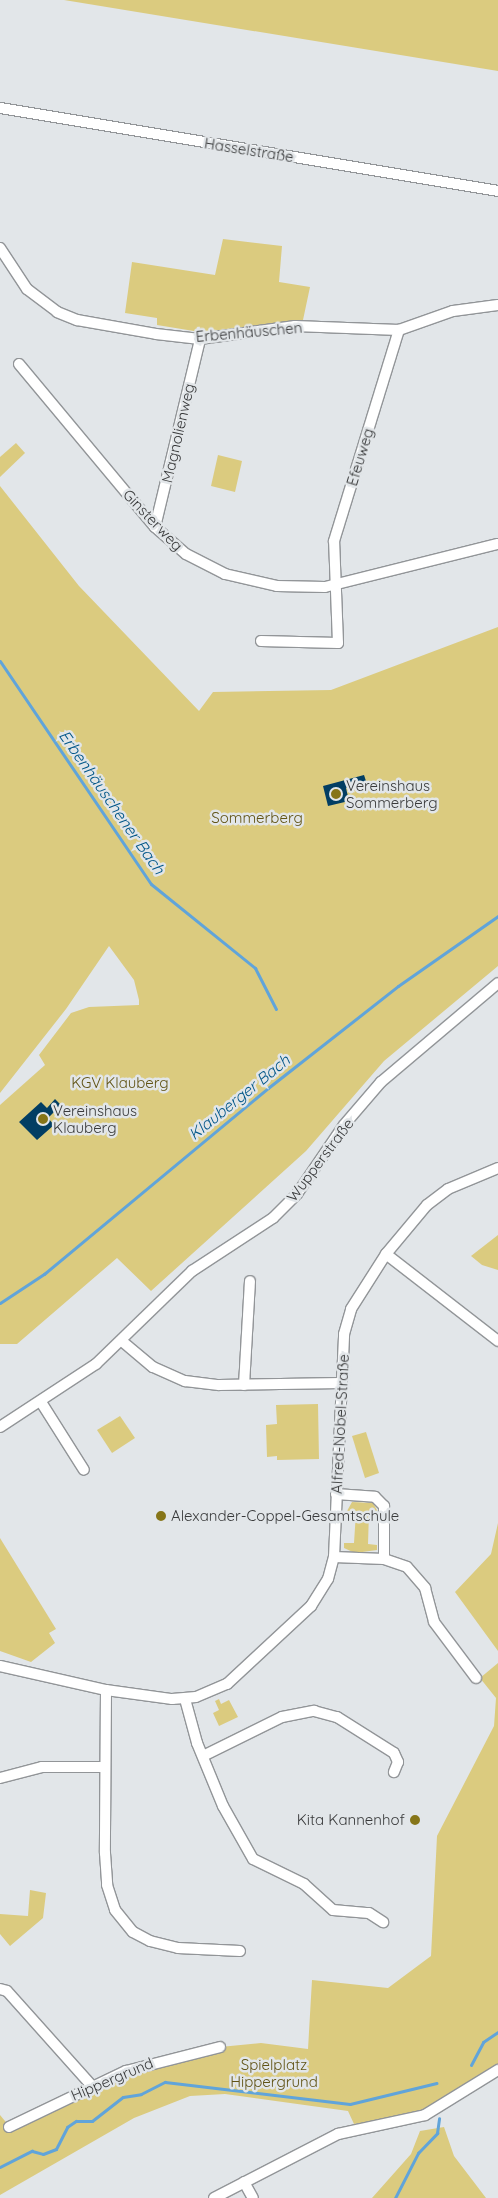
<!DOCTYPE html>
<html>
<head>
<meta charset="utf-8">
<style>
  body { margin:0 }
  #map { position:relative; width:498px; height:2198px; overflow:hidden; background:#e2e6e9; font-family:Quicksand,sans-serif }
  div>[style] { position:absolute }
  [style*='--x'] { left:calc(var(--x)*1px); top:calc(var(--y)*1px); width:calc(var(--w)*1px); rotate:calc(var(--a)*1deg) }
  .green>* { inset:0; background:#dbcb7f }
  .stream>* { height:3px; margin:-1.5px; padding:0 1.5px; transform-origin:1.5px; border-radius:1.5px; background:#60a4da }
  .building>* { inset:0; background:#023e63 }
  .roads { filter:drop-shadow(1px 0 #929598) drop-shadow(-1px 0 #929598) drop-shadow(0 1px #929598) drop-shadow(0 -1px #929598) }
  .minor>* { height:10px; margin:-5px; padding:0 5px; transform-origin:5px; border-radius:5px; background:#fff }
  .dots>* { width:14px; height:14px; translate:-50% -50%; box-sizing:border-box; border:2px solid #e2e6e9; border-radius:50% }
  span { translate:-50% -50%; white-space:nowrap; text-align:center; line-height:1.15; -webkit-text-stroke:5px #e2e6e9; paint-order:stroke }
  .street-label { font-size:15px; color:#393a3b }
  .poi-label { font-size:15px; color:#393a3b }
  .left { translate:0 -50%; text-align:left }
  .right { translate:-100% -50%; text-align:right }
  .park-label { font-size:15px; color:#605314 }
  .water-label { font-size:16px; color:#005688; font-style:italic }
</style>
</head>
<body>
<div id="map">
  <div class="green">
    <i style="clip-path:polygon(64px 0,498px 0,498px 71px)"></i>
    <i style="clip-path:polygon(223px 239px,282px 246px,279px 282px,310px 287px,303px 320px,206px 333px,157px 325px,157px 318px,125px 313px,132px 262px,215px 275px)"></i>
    <i style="clip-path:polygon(16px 443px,25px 453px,0 477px,0 457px)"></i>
    <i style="clip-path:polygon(218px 455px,242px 461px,235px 492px,211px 486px)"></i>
    <i style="clip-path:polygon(0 486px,79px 586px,199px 711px,213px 692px,331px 690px,498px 627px,498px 966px,384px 1061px,306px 1151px,151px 1291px,117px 1258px,17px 1344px,0 1344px,0 1105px,45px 1065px,39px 1055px,71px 1013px,89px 1007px,139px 1005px,139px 1000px,134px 980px,109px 946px,66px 1009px,0 1093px)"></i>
    <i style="clip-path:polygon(498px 1235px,498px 1270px,482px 1265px,471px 1256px)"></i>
    <i style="clip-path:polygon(318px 1404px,319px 1459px,277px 1460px,277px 1456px,267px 1457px,266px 1425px,277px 1424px,276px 1405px)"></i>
    <i style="clip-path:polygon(120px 1416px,135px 1438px,112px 1453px,97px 1430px)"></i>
    <i style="clip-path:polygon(366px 1432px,379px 1473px,365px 1478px,352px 1436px)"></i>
    <i style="clip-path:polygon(352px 1502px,373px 1503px,378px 1512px,369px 1512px,368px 1544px,377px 1545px,377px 1550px,355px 1553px,344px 1548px,344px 1543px,354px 1543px,356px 1512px,347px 1511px)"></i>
    <i style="clip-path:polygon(498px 1523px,498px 1651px,455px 1592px,491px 1554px)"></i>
    <i style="clip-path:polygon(0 1538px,56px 1629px,49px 1633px,55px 1643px,31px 1662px,0 1651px)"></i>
    <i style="clip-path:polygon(498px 1663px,498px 2064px,429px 2109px,405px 2117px,354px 2124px,348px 2111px,225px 2094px,190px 2096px,134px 2118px,0 2195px,0 2115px,10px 2127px,92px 2086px,220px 2047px,261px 2043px,308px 2049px,312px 1980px,388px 1988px,431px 1956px,437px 1836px,494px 1726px,496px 1698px,480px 1678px)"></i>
    <i style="clip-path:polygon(219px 1699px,221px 1704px,229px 1700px,238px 1717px,219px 1726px,213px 1713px,219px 1710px,215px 1701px)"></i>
    <i style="clip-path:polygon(30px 1890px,46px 1893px,43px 1918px,10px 1946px,0 1934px,0 1914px,28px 1916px)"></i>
    <i style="clip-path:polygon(444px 2127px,454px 2156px,486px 2198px,372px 2198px,411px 2154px,420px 2131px)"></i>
  </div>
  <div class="stream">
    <i style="--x:0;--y:661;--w:269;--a:55.9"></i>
    <i style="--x:151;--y:884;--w:134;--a:38.9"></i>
    <i style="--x:255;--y:968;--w:46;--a:62.9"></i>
    <i style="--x:0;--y:1303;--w:53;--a:-33.4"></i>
    <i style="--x:44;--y:1274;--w:291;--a:-39.7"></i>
    <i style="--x:268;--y:1088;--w:165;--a:-38.1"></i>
    <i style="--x:398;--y:986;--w:122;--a:-35"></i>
    <i style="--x:471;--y:2065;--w:26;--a:-62"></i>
    <i style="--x:483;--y:2042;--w:18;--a:-34"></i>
    <i style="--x:0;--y:2167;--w:36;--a:-27"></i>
    <i style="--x:32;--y:2151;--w:11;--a:15"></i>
    <i style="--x:43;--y:2154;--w:14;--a:-21"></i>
    <i style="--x:56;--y:2149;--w:25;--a:-63"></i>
    <i style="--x:67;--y:2127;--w:11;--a:-34"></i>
    <i style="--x:76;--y:2121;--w:16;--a:0"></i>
    <i style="--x:92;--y:2121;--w:39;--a:-38"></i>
    <i style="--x:123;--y:2097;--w:18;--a:-9"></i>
    <i style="--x:141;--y:2094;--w:27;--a:-27"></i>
    <i style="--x:165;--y:2082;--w:186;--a:6.8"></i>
    <i style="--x:350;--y:2104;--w:89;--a:-13.6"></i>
    <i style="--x:395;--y:2198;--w:51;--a:-62.9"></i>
    <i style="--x:418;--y:2153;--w:28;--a:-46"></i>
    <i style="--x:437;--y:2133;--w:15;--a:-82"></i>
  </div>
  <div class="building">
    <i style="clip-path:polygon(364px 775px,366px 781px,346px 788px,349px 801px,328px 806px,323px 786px)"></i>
    <i style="clip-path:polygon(55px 1099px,61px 1105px,48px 1118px,54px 1125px,37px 1140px,19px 1122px,41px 1102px,47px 1108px)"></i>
  </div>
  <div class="roads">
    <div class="minor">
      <i style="--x:0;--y:108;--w:505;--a:9.46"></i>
      <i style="--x:0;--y:248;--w:49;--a:56.6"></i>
      <i style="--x:27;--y:289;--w:38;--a:37"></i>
      <i style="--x:57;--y:312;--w:22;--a:22"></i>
      <i style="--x:77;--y:320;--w:80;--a:10"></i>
      <i style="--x:156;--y:334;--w:44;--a:6.5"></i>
      <i style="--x:200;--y:339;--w:96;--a:-7.8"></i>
      <i style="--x:295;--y:326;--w:104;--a:2.2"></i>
      <i style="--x:399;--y:330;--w:57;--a:-19.4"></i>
      <i style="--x:453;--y:311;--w:45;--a:-7.6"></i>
      <i style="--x:19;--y:364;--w:212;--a:50.2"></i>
      <i style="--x:155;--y:527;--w:41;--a:41.1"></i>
      <i style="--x:186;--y:554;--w:44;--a:27.1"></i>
      <i style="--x:225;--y:574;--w:53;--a:13"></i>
      <i style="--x:277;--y:586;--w:48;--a:1.2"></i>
      <i style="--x:325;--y:587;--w:178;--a:-14"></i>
      <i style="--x:155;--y:527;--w:193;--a:-76.5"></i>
      <i style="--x:261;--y:641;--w:77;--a:1.5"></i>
      <i style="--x:338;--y:643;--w:102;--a:-92.2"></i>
      <i style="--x:334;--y:541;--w:221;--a:-72.9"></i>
      <i style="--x:386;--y:1254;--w:142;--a:37.8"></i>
      <i style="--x:123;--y:1342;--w:39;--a:40"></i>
      <i style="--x:153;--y:1367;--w:35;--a:24"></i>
      <i style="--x:185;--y:1381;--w:34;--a:7"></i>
      <i style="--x:219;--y:1385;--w:122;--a:-0.9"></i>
      <i style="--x:244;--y:1385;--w:104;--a:-86.7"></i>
      <i style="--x:41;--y:1402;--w:80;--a:57.7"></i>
      <i style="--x:0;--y:1427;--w:115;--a:-33.3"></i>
      <i style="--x:96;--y:1364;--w:134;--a:-44.1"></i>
      <i style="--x:192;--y:1271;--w:97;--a:-33.2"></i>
      <i style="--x:273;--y:1218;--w:34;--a:-45"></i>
      <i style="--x:297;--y:1194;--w:83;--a:-55.7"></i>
      <i style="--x:344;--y:1125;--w:57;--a:-49.3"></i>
      <i style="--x:381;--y:1082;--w:153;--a:-40.2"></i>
      <i style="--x:336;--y:1494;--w:39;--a:4"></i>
      <i style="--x:375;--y:1497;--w:13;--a:45"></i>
      <i style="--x:384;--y:1506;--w:53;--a:90"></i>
      <i style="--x:334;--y:1557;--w:50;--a:2.3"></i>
      <i style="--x:384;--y:1559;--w:24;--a:19"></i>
      <i style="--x:407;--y:1567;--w:28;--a:49"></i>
      <i style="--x:425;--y:1588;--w:35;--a:75"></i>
      <i style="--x:434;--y:1622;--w:70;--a:53.1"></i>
      <i style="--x:0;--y:1666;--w:109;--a:12.8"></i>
      <i style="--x:106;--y:1690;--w:67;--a:7.8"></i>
      <i style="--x:172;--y:1699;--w:24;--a:-5"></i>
      <i style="--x:196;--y:1697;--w:34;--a:-23"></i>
      <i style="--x:227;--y:1684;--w:115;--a:-42.9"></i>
      <i style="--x:311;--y:1606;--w:32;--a:-58"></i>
      <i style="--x:328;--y:1579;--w:23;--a:-75"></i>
      <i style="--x:334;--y:1557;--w:223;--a:-87.4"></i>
      <i style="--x:344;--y:1334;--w:26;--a:-74"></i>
      <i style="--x:351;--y:1309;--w:65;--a:-57.5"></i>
      <i style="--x:386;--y:1254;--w:64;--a:-50.1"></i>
      <i style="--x:427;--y:1205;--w:26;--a:-37"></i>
      <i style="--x:448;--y:1189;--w:54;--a:-22.8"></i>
      <i style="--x:106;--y:1690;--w:163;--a:90.4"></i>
      <i style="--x:105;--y:1853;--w:32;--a:86"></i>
      <i style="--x:107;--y:1885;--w:26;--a:72"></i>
      <i style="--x:115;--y:1910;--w:28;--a:51"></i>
      <i style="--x:133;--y:1932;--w:19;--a:28"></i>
      <i style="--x:150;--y:1941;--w:29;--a:14"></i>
      <i style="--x:178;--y:1948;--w:62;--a:2.8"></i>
      <i style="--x:185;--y:1699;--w:46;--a:74.7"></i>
      <i style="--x:197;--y:1743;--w:68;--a:67.6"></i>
      <i style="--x:223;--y:1806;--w:61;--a:60.5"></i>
      <i style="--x:253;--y:1859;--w:57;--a:26.1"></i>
      <i style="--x:304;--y:1884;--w:39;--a:42"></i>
      <i style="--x:333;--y:1910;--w:36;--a:5"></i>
      <i style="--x:369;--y:1913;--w:17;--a:33"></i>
      <i style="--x:203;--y:1756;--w:88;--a:-26.3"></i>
      <i style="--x:282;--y:1717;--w:33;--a:-11"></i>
      <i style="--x:314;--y:1711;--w:24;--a:15"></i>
      <i style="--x:337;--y:1717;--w:67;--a:32.3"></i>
      <i style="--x:394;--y:1753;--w:10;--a:66"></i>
      <i style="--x:398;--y:1762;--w:11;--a:112"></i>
      <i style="--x:0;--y:1778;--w:43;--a:-14.7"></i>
      <i style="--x:42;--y:1767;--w:63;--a:0"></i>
      <i style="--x:0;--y:1989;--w:7;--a:16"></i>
      <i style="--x:7;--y:1991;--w:127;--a:48.2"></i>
      <i style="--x:9;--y:2127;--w:130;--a:-25.6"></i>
      <i style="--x:126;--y:2071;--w:97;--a:-14.3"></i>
      <i style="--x:244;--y:2182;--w:18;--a:61"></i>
      <i style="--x:214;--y:2198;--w:140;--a:-27.3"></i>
      <i style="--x:338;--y:2134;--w:89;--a:-12.3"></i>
      <i style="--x:425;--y:2115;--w:86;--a:-31.7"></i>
    </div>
  </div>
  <div class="dots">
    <i style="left:336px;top:794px;background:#867518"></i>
    <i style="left:43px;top:1119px;background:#867518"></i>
    <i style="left:161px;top:1516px;background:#867518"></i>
    <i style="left:415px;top:1820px;background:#867518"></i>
  </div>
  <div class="street-label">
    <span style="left:249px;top:150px;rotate:9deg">Hasselstraße</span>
    <span style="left:249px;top:332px;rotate:-5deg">Erbenhäuschen</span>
    <span style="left:178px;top:433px;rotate:-77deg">Magnolienweg</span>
    <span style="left:360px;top:457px;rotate:-73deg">Efeuweg</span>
    <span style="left:153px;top:520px;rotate:46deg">Ginsterweg</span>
    <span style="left:320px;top:1160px;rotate:-53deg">Wupperstraße</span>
    <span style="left:340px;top:1424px;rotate:-87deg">Alfred-Nobel-Straße</span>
    <span style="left:112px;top:2079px;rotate:-23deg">Hippergrund</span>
  </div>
  <div class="poi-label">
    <span class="left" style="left:346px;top:794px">Vereinshaus<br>Sommerberg</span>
    <span class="left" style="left:53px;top:1119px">Vereinshaus<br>Klauberg</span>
    <span class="left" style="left:171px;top:1516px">Alexander-Coppel-Gesamtschule</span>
    <span class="right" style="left:405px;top:1820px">Kita Kannenhof</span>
  </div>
  <div class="park-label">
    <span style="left:257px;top:818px">Sommerberg</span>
    <span style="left:120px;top:1083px">KGV Klauberg</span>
    <span style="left:274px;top:2073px">Spielplatz<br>Hippergrund</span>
  </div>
  <div class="water-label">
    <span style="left:112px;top:802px;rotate:55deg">Erbenhäuschener Bach</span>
    <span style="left:239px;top:1097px;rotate:-39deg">Klauberger Bach</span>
  </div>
</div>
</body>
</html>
